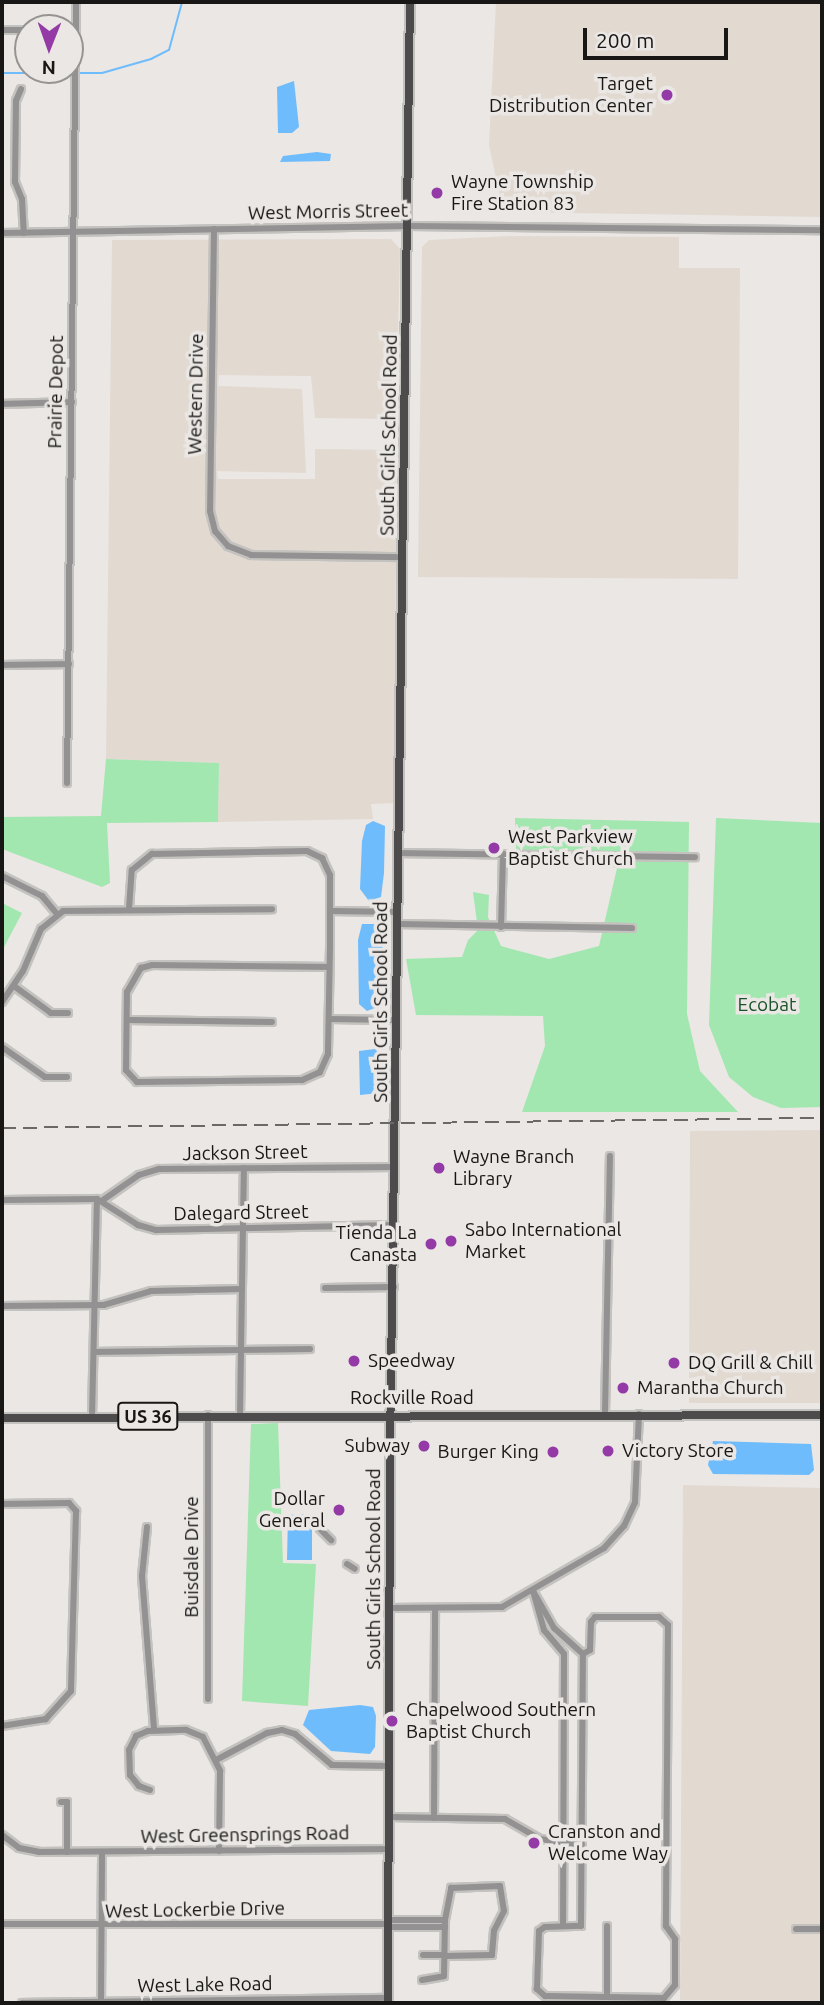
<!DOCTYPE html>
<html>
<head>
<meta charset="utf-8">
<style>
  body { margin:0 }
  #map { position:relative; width:824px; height:2005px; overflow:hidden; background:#eae7e4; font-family:Ubuntu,sans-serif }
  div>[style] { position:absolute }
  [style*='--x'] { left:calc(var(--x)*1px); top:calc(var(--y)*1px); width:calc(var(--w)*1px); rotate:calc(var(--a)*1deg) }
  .built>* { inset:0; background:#e2d9d1 }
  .green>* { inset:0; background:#a2e7af }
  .water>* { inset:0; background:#6fbcfc }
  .stream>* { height:2px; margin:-1px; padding:0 1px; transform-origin:1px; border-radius:1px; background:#6fbcfc }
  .roads { filter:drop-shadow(2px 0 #c4c2bf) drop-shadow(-2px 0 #c4c2bf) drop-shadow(0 2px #c4c2bf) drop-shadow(0 -2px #c4c2bf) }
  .minor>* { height:6px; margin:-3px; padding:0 3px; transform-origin:3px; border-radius:3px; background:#939191 }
  .major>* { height:8px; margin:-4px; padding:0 4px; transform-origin:4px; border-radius:4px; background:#4e4b4c }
  .rail>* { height:2px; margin-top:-1px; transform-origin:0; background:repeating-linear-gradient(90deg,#6b6967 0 14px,transparent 0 21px) }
  .dots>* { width:19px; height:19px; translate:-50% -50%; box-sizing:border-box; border:4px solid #eae7e4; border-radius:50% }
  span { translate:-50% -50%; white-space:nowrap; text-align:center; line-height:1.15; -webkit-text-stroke:7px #eae7e4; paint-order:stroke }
  .shield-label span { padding:2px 5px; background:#eae7e4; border:2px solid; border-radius:5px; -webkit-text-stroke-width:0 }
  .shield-label { font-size:18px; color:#181716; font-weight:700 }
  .poi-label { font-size:19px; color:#181716 }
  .right { translate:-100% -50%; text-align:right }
  .left { translate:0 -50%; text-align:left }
  .street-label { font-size:19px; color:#181716 }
  .park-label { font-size:19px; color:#1a532a }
  .frame { position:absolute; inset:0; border:4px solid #181716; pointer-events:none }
  .north { position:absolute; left:14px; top:14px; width:70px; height:70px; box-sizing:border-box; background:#eae7e4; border:2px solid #969492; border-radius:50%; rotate:181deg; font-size:19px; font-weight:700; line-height:28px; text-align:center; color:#181716 }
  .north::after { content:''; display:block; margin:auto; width:24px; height:32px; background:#943aa6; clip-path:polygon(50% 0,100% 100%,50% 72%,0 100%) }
  .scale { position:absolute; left:583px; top:28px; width:145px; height:32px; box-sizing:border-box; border:4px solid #181716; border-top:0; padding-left:9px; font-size:21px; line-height:24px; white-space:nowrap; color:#181716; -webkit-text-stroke:5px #eae7e4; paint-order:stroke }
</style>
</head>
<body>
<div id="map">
  <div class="built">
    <i style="clip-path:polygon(496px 2px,822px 2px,822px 217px,503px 212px,489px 145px)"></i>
    <i style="clip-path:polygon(512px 236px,679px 237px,679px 268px,740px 268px,738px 579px,418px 577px,422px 247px,429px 240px)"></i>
    <i style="clip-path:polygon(391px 239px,400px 249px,396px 419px,315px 418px,311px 376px,219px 375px,218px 386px,302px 389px,306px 473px,217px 471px,218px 479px,315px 479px,315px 449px,397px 450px,394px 803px,371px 804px,373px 819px,218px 822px,219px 763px,106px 759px,112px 240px)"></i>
    <i style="clip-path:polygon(822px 1130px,822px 1403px,689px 1403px,690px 1131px)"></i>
    <i style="clip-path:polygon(683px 1485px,822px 1488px,822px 2001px,680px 2000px)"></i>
  </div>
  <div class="green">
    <i style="clip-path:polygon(106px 759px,219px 763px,218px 822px,107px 823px,110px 883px,102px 887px,2px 849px,2px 817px,101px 816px)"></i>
    <i style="clip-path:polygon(515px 818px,689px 822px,687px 1014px,700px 1071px,738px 1112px,522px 1112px,545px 1046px,543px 1016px,416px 1015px,406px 959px,462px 957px,468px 940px,478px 930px,473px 892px,489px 895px,488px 917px,501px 946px,549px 959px,599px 946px,617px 868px,516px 854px)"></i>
    <i style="clip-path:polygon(716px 818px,822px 823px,822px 1107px,781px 1108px,753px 1097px,729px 1077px,709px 1025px)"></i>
    <i style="clip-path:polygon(2px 903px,22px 913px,2px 951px)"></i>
    <i style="clip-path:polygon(278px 1423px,283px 1563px,316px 1564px,308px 1706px,242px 1701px,251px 1424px)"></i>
  </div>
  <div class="water">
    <i style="clip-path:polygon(294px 81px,299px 127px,292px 133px,278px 133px,277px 87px)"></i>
    <i style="clip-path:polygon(317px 152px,331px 154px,330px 161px,280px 162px,283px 156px)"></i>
    <i style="clip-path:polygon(373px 821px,385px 826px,384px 873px,381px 897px,369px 901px,360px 889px,362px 841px,366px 825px)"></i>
    <i style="clip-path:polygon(362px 924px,374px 924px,383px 939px,382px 996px,380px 1006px,367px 1011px,359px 1004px,358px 940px)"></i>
    <i style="clip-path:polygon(375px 1049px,381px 1055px,379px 1093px,360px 1095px,359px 1051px)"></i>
    <i style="clip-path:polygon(713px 1441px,811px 1444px,814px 1470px,809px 1475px,713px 1474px,708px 1465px)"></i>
    <i style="clip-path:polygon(312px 1514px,312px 1560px,287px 1560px,288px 1515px)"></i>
    <i style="clip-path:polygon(360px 1705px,373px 1707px,376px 1716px,375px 1747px,370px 1754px,331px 1751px,303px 1725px,309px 1710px)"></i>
  </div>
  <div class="stream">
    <i style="--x:2;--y:73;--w:100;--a:0"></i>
    <i style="--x:102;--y:73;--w:51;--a:-15.9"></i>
    <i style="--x:151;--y:59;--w:20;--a:-27"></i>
    <i style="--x:169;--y:50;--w:50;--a:-74.8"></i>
  </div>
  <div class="roads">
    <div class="minor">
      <i style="--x:2;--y:30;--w:26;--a:0"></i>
      <i style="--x:21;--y:89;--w:13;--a:113"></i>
      <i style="--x:16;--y:101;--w:81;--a:90.7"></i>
      <i style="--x:15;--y:182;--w:18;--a:68"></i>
      <i style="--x:22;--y:199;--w:34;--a:87"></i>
      <i style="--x:214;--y:229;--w:282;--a:90.8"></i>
      <i style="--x:210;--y:511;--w:21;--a:76"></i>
      <i style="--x:215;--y:531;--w:20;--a:49"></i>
      <i style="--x:228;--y:546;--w:25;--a:21"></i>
      <i style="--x:251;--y:555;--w:152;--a:0.8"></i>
      <i style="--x:2;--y:233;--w:407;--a:-1"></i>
      <i style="--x:409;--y:226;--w:413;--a:0.6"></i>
      <i style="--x:2;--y:404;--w:70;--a:-1.6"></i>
      <i style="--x:2;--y:665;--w:67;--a:-0.9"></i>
      <i style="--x:67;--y:783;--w:781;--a:-89.34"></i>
      <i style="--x:398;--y:853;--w:297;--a:0.8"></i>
      <i style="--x:2;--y:876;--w:45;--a:26.6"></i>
      <i style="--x:42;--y:896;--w:23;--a:50"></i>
      <i style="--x:129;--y:909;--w:39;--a:-86"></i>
      <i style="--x:132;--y:870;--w:26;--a:-39"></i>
      <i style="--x:152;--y:854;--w:155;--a:-1.1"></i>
      <i style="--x:307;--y:851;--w:17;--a:25"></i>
      <i style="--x:322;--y:858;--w:19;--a:65"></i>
      <i style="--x:330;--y:875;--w:72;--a:90"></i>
      <i style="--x:330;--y:947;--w:107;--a:91.1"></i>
      <i style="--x:328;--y:1054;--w:20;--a:114"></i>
      <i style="--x:320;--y:1072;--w:20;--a:156"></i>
      <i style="--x:302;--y:1080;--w:165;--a:179.3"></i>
      <i style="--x:137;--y:1082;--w:16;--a:-133"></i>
      <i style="--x:126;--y:1070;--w:78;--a:-89.3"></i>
      <i style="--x:127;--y:992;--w:28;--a:-60"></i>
      <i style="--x:141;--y:968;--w:11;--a:-15"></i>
      <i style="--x:152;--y:965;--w:177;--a:0.6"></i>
      <i style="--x:330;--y:911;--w:67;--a:0.9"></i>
      <i style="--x:397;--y:924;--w:235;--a:1"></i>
      <i style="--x:501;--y:927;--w:73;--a:-88.4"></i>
      <i style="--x:14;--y:986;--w:46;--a:36.1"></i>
      <i style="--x:51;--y:1013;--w:17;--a:0"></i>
      <i style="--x:2;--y:1002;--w:37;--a:-56"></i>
      <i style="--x:23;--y:971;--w:46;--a:-66.8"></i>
      <i style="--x:41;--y:929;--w:28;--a:-39"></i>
      <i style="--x:63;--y:911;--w:209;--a:-0.5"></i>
      <i style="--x:329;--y:1019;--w:66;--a:0.9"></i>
      <i style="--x:127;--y:1020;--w:145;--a:0.8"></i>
      <i style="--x:2;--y:1047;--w:52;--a:34.9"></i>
      <i style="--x:45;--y:1077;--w:22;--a:0"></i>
      <i style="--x:2;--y:1200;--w:95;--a:-0.6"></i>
      <i style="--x:97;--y:1199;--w:49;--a:32.4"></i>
      <i style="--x:138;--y:1225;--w:19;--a:16"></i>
      <i style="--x:156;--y:1230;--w:239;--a:-1.2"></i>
      <i style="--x:103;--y:1200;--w:44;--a:-34.8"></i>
      <i style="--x:139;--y:1175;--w:21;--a:-17"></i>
      <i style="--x:159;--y:1169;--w:236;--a:-0.5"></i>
      <i style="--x:325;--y:1288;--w:69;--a:-0.8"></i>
      <i style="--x:2;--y:1306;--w:102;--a:-0.6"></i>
      <i style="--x:104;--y:1305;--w:49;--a:-16.6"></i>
      <i style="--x:151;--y:1291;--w:91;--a:-1.3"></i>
      <i style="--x:94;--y:1352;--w:216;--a:-0.8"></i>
      <i style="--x:605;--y:1414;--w:258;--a:-88.9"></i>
      <i style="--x:240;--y:1415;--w:247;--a:-89.1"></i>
      <i style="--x:92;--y:1417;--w:218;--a:-88.7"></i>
      <i style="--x:2;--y:1504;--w:67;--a:-0.9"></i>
      <i style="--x:69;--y:1503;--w:11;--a:49"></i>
      <i style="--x:76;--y:1511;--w:180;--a:91.6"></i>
      <i style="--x:71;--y:1691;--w:38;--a:132"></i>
      <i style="--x:46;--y:1719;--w:45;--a:171"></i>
      <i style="--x:147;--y:1527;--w:49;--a:95.8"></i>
      <i style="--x:142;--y:1576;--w:154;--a:85.5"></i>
      <i style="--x:320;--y:1529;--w:16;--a:45"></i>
      <i style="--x:347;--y:1564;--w:9;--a:32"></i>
      <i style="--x:533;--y:1591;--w:41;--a:74.2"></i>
      <i style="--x:544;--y:1630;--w:31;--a:50"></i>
      <i style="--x:564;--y:1654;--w:271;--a:90.2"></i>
      <i style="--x:533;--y:1591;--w:43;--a:60.4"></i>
      <i style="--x:554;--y:1628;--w:39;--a:42"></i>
      <i style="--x:389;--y:1608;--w:113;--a:-0.5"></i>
      <i style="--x:502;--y:1607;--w:118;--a:-30"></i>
      <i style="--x:604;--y:1548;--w:30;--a:-48"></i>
      <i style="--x:624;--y:1526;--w:26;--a:-65"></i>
      <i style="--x:635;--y:1502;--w:88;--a:-87.4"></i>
      <i style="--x:595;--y:1617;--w:64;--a:0"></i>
      <i style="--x:659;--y:1617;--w:12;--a:42"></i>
      <i style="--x:668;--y:1625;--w:301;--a:90.4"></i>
      <i style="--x:666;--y:1926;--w:16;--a:55"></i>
      <i style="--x:675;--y:1939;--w:46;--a:90"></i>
      <i style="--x:675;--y:1985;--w:17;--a:130"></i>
      <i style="--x:664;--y:1998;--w:119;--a:-179"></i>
      <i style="--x:545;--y:1996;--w:11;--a:-139"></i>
      <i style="--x:537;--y:1989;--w:58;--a:-88"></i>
      <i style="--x:539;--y:1931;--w:7;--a:-34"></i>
      <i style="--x:545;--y:1927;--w:36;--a:-2"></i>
      <i style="--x:581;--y:1926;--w:272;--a:-89.6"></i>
      <i style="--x:583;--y:1654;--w:8;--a:-30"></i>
      <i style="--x:590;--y:1650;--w:28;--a:-88"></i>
      <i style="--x:591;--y:1622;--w:6;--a:-51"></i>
      <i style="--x:208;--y:1699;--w:284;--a:-90"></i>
      <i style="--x:216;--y:1760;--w:58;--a:-27.9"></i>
      <i style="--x:267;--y:1733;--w:15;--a:-11"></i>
      <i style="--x:282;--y:1730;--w:14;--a:17"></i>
      <i style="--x:295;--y:1734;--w:48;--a:40"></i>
      <i style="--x:332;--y:1765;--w:58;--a:1"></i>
      <i style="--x:150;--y:1790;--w:12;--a:-160"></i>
      <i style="--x:139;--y:1786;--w:14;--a:-129"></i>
      <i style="--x:130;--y:1775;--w:25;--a:-92"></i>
      <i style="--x:129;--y:1750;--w:16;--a:-63"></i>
      <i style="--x:136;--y:1736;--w:13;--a:-23"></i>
      <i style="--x:148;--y:1731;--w:38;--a:-2"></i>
      <i style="--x:186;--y:1730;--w:18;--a:22"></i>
      <i style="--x:203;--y:1737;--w:38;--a:63"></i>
      <i style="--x:220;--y:1771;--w:80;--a:90.7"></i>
      <i style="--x:61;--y:1802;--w:6;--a:0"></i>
      <i style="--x:67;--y:1802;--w:50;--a:90"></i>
      <i style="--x:389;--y:1817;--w:116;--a:1"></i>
      <i style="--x:505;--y:1819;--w:40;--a:29.7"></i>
      <i style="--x:540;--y:1839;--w:42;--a:8.1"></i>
      <i style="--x:434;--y:1818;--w:210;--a:-89.7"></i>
      <i style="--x:2;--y:1835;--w:21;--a:37"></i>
      <i style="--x:19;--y:1848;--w:20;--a:11"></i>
      <i style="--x:39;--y:1852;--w:350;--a:-0.5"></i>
      <i style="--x:389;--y:1920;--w:56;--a:0"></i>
      <i style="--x:2;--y:1924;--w:387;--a:0"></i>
      <i style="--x:389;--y:1927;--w:56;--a:0"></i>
      <i style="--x:796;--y:1929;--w:26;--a:0"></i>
      <i style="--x:423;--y:1955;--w:22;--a:0"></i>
      <i style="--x:422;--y:1980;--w:22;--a:-10"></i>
      <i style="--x:444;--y:1976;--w:56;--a:-89"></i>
      <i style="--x:445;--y:1920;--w:33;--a:-79"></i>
      <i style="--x:451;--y:1888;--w:49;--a:-2.3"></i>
      <i style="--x:500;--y:1886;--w:25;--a:81"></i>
      <i style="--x:504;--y:1911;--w:22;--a:117"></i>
      <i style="--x:494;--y:1931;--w:24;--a:95"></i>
      <i style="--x:492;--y:1955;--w:47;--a:178.8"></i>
      <i style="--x:607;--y:1997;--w:71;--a:-90"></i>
      <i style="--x:22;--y:2003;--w:366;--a:-0.8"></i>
      <i style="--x:101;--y:2003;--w:151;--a:-89.6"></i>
    </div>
    <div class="major">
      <i style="--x:2;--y:1418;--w:820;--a:-0.21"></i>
      <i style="--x:388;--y:2003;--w:555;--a:-89.79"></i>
      <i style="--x:390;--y:1448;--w:1446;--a:-89.21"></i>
    </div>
  </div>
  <div class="rail">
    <i style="--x:2;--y:1128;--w:820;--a:-0.7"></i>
  </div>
  <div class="dots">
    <i style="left:667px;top:95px;background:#943aa6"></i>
    <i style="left:437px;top:193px;background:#943aa6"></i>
    <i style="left:494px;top:848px;background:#943aa6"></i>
    <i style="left:439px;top:1168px;background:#943aa6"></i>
    <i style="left:451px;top:1241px;background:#943aa6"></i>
    <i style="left:431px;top:1244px;background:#943aa6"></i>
    <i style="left:354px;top:1361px;background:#943aa6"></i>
    <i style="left:674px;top:1363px;background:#943aa6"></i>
    <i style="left:623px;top:1388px;background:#943aa6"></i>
    <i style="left:424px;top:1446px;background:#943aa6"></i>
    <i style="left:608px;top:1451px;background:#943aa6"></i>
    <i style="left:553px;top:1452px;background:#943aa6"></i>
    <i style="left:339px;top:1510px;background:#943aa6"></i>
    <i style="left:392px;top:1721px;background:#943aa6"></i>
    <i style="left:534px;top:1843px;background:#943aa6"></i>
  </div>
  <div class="shield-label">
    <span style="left:148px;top:1416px">US 36</span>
  </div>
  <div class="poi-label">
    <span class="right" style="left:653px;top:95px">Target<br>Distribution Center</span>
    <span class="left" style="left:451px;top:193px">Wayne Township<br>Fire Station 83</span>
    <span class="left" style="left:508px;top:848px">West Parkview<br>Baptist Church</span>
    <span class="left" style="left:453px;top:1168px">Wayne Branch<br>Library</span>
    <span class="left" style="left:465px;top:1241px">Sabo International<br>Market</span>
    <span class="right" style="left:417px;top:1244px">Tienda La<br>Canasta</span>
    <span class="left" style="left:368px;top:1361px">Speedway</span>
    <span class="left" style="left:688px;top:1363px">DQ Grill &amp; Chill</span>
    <span class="left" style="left:637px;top:1388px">Marantha Church</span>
    <span class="right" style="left:410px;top:1446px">Subway</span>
    <span class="left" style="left:622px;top:1451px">Victory Store</span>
    <span class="right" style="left:539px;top:1452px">Burger King</span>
    <span class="right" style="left:325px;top:1510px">Dollar<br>General</span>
    <span class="left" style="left:406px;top:1721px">Chapelwood Southern<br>Baptist Church</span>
    <span class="left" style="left:548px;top:1843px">Cranston and<br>Welcome Way</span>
  </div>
  <div class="street-label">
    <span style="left:328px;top:212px;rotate:-1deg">West Morris Street</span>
    <span style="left:56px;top:392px;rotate:-89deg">Prairie Depot</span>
    <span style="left:196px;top:394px;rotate:-89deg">Western Drive</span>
    <span style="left:389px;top:435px;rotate:-89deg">South Girls School Road</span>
    <span style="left:381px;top:1002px;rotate:-90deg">South Girls School Road</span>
    <span style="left:245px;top:1153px;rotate:-1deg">Jackson Street</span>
    <span style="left:241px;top:1213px;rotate:-1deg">Dalegard Street</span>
    <span style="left:412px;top:1398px">Rockville Road</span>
    <span style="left:192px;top:1557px;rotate:-90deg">Buisdale Drive</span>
    <span style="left:374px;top:1569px;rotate:-90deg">South Girls School Road</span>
    <span style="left:245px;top:1835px;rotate:-1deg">West Greensprings Road</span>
    <span style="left:195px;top:1910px;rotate:-1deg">West Lockerbie Drive</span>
    <span style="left:205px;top:1985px;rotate:-1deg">West Lake Road</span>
  </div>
  <div class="park-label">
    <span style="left:767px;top:1005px">Ecobat</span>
  </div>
  <div class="frame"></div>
  <div class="north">N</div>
  <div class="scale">200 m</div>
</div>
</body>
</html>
